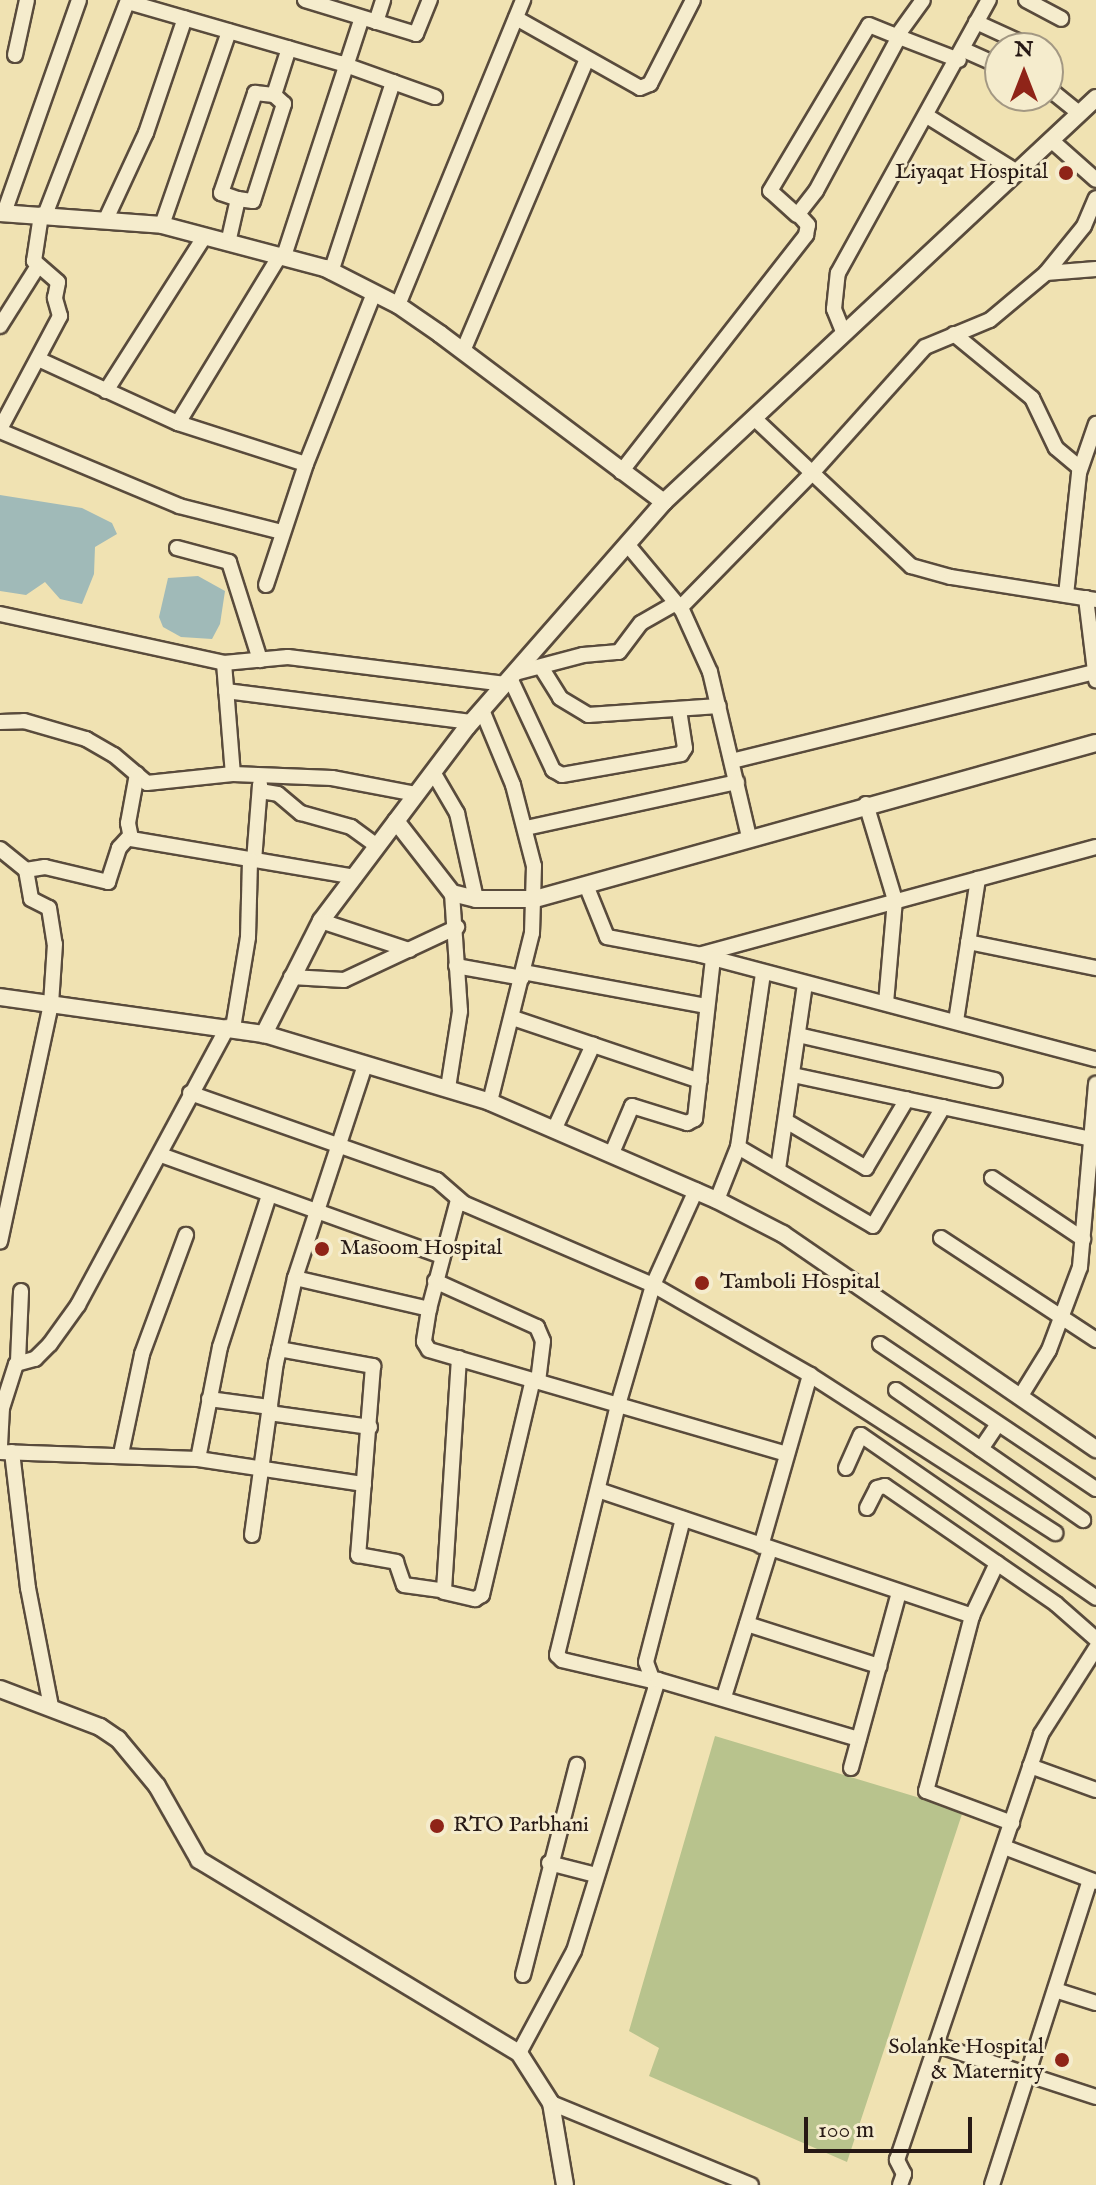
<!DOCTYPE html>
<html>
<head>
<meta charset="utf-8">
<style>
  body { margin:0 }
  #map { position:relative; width:1096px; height:2185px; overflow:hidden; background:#f0e2b2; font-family:"IM FELL English",serif }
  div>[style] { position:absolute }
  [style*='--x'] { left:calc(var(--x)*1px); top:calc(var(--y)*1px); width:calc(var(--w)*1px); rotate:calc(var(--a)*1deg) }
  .green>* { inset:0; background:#b8c38d }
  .water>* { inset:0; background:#a0bab8 }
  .roads { filter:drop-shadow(2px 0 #594b3c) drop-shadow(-2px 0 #594b3c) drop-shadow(0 2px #594b3c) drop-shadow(0 -2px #594b3c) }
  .minor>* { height:14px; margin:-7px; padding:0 7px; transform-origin:7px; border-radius:7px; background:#f5eccd }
  .tertiary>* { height:16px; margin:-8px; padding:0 8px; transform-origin:8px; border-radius:8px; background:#f5eccd }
  .dots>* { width:22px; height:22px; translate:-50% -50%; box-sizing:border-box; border:4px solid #f5eccd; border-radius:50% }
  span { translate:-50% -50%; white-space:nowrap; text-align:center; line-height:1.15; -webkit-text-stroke:6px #f5eccd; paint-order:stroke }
  .poi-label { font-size:22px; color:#271915 }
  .right { translate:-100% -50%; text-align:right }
  .left { translate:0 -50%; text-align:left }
  .north { position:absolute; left:984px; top:32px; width:80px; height:80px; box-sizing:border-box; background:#f5eccd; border:2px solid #a39883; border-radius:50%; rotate:0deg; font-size:22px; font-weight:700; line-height:32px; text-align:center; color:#271915 }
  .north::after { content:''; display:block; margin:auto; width:28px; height:36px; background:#8f2418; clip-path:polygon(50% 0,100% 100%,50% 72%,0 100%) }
  .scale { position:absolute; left:804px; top:2117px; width:168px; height:36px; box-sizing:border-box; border:4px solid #271915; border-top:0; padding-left:10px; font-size:24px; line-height:28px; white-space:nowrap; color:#271915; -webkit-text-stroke:6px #f5eccd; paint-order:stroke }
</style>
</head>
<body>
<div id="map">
  <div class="green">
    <i style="clip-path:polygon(715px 1736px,963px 1811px,847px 2162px,649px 2076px,659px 2048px,629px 2031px)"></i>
  </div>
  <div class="water">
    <i style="clip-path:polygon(0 495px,82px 508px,112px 523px,117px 534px,95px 547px,94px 574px,82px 604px,60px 599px,45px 582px,26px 595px,0 591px)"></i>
    <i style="clip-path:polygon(198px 576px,225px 591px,220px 624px,212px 639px,181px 637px,163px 627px,159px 617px,168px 578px)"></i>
  </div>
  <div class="roads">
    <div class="minor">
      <i style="--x:305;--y:0;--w:116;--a:17"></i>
      <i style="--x:416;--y:34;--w:37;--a:-68"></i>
      <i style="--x:1026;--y:0;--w:40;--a:28"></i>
      <i style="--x:128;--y:2;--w:221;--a:16.1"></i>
      <i style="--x:340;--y:63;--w:101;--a:19.7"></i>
      <i style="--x:516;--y:18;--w:142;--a:29.4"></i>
      <i style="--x:640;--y:88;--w:11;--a:-22"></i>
      <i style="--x:650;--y:84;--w:94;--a:-62.9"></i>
      <i style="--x:376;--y:22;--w:23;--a:-72"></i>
      <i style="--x:976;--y:22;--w:55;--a:24.7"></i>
      <i style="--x:897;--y:36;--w:44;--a:-54.2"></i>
      <i style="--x:964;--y:50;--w:39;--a:24"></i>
      <i style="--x:15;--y:55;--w:56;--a:-77.7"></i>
      <i style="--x:1048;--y:88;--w:40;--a:39"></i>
      <i style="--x:927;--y:116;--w:106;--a:31.9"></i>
      <i style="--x:1051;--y:140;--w:60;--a:41.6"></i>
      <i style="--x:238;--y:199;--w:18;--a:-161"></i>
      <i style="--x:221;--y:193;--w:106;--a:-71.2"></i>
      <i style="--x:255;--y:93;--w:19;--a:6"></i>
      <i style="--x:4;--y:213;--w:226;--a:-70.6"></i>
      <i style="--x:45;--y:215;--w:230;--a:-68.9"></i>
      <i style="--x:797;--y:215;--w:36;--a:-138"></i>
      <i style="--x:770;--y:191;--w:193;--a:-59.2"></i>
      <i style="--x:869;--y:25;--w:32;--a:22"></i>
      <i style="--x:107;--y:217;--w:93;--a:-65.1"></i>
      <i style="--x:146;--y:133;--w:121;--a:-71.3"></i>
      <i style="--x:162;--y:225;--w:205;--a:-70.9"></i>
      <i style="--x:228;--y:243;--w:45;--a:-77.2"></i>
      <i style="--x:238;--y:199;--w:15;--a:8"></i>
      <i style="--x:253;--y:201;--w:102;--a:-72.3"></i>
      <i style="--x:284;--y:104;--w:13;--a:-138"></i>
      <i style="--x:274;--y:95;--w:49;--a:-72.3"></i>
      <i style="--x:284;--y:256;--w:250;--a:-71.9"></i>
      <i style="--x:331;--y:272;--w:200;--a:-71.9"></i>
      <i style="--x:1046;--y:273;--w:60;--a:-51"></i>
      <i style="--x:1084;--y:226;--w:30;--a:-67"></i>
      <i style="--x:398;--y:305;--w:330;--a:-67.7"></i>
      <i style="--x:0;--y:326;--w:71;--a:-57.7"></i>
      <i style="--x:844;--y:334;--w:27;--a:-112"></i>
      <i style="--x:834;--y:309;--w:36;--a:-84"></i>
      <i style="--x:838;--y:273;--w:312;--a:-61.1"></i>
      <i style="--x:954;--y:334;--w:101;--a:39.4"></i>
      <i style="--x:1032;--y:398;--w:55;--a:64.4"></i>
      <i style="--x:1056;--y:448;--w:31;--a:40"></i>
      <i style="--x:463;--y:351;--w:315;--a:-67"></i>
      <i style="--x:38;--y:359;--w:154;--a:24.6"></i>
      <i style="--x:178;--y:423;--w:134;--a:17.8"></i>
      <i style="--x:106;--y:391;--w:183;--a:-57.5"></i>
      <i style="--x:754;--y:418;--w:216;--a:43.3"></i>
      <i style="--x:911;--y:566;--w:41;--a:15.4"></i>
      <i style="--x:951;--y:577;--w:147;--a:9"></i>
      <i style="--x:178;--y:423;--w:197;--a:-58.7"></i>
      <i style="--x:0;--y:429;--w:128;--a:-62"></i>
      <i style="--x:60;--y:316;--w:19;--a:-106"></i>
      <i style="--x:55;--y:298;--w:16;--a:-79"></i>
      <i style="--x:58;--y:282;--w:32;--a:-139"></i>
      <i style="--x:34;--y:261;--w:47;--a:-81.3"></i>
      <i style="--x:0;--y:431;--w:194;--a:22.7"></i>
      <i style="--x:179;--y:506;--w:106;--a:14.2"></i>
      <i style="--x:621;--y:472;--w:301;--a:-52"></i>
      <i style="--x:806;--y:235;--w:10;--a:-79"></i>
      <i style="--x:808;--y:225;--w:15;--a:-132"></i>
      <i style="--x:798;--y:214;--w:29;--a:-52"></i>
      <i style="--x:816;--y:191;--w:175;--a:-61.7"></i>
      <i style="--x:899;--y:37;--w:64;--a:21"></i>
      <i style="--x:627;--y:544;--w:86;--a:50.2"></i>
      <i style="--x:682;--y:610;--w:68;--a:65.7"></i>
      <i style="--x:710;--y:672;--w:170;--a:76.7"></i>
      <i style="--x:177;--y:548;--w:54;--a:15.1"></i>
      <i style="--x:229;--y:562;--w:103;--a:72.4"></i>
      <i style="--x:266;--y:585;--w:127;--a:-71.7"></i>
      <i style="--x:306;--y:464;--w:184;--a:-68.3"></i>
      <i style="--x:1066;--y:595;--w:123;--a:-83.9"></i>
      <i style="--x:1079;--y:473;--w:52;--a:-70.9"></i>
      <i style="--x:1086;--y:598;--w:83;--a:83"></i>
      <i style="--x:680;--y:608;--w:189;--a:-45.6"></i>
      <i style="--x:812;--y:473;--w:169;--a:-48.1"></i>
      <i style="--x:925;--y:347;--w:70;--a:-22.6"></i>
      <i style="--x:990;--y:320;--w:73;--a:-40"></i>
      <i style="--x:1046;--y:273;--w:50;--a:-4.6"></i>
      <i style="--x:0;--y:614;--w:229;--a:12.3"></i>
      <i style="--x:224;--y:663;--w:64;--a:-5.4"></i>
      <i style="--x:288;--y:657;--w:219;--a:7.1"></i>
      <i style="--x:224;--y:663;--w:111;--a:85.4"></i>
      <i style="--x:233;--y:774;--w:99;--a:2.3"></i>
      <i style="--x:332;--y:778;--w:86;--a:10.8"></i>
      <i style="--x:541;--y:667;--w:36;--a:58"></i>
      <i style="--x:560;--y:698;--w:33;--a:31"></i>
      <i style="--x:588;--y:715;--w:131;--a:-3.9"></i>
      <i style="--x:515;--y:673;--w:70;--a:-14.8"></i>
      <i style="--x:583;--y:655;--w:36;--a:-5"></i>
      <i style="--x:619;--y:652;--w:36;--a:-53"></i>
      <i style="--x:641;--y:623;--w:40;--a:-29.7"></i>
      <i style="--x:510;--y:678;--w:102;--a:64.9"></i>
      <i style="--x:553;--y:770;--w:10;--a:29"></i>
      <i style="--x:562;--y:775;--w:121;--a:-10"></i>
      <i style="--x:681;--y:754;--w:7;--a:-56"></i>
      <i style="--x:685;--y:748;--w:38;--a:-99"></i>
      <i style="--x:226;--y:691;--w:247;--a:7.2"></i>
      <i style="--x:482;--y:710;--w:81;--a:67.5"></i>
      <i style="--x:513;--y:785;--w:84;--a:75.5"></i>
      <i style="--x:534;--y:866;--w:67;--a:91.7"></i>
      <i style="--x:532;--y:933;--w:174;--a:104"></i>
      <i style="--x:0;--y:722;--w:24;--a:-2"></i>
      <i style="--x:24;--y:721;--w:65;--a:16.2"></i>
      <i style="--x:86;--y:739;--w:32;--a:30"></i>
      <i style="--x:114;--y:755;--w:43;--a:40.3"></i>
      <i style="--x:147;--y:783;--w:86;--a:-6"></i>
      <i style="--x:732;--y:761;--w:374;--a:-13.8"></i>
      <i style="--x:433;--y:772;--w:48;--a:59.7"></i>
      <i style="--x:457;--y:813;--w:88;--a:77.5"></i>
      <i style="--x:137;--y:774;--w:50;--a:100.4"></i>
      <i style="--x:128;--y:823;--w:16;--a:79"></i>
      <i style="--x:131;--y:839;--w:227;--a:9.6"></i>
      <i style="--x:260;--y:791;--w:18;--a:9"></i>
      <i style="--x:278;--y:794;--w:30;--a:40"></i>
      <i style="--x:301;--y:813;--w:52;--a:15.6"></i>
      <i style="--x:351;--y:827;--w:32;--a:36"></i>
      <i style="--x:866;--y:804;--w:100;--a:73.2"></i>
      <i style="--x:895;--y:900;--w:103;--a:95"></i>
      <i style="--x:526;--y:828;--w:216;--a:-12.3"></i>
      <i style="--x:0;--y:849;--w:33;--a:39"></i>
      <i style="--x:26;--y:870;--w:29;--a:80"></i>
      <i style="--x:31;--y:899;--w:20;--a:27"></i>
      <i style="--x:49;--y:908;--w:36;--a:81"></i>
      <i style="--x:55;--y:944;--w:60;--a:93.8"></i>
      <i style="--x:51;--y:1004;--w:243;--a:102.1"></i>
      <i style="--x:254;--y:861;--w:77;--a:-85.5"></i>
      <i style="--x:26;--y:870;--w:19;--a:-9"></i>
      <i style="--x:45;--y:867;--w:65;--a:13.4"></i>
      <i style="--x:108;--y:882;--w:36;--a:-72"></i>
      <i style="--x:119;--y:848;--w:15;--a:-48"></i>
      <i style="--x:586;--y:885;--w:56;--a:68"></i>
      <i style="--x:607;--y:937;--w:96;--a:10.8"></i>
      <i style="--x:701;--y:955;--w:408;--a:14.8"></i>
      <i style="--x:321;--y:921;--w:93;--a:18.2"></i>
      <i style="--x:968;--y:942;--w:131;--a:11.5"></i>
      <i style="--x:702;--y:954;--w:408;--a:-15.2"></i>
      <i style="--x:456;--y:966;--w:67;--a:10.3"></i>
      <i style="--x:523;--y:972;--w:187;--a:10.5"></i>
      <i style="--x:291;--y:977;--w:53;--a:3.2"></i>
      <i style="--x:344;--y:980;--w:125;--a:-25.1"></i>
      <i style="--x:513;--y:1018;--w:197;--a:18.6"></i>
      <i style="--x:956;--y:1021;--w:144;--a:-81.2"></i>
      <i style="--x:233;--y:1028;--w:92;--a:-80.6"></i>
      <i style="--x:248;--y:937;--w:77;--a:-88.5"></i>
      <i style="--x:798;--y:1035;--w:202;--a:12.9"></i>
      <i style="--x:793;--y:1075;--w:310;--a:12.1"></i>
      <i style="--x:448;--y:1088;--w:78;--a:-81.1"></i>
      <i style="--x:460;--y:1011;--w:118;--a:-93.9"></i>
      <i style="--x:190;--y:1093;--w:262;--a:19.4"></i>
      <i style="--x:437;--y:1180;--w:37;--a:41"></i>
      <i style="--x:465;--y:1204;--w:205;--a:23.3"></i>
      <i style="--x:653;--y:1285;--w:181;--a:29.8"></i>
      <i style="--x:810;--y:1375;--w:292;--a:32.8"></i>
      <i style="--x:786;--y:1121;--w:93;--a:30.4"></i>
      <i style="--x:866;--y:1168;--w:80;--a:-59.3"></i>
      <i style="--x:554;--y:1130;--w:94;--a:-65.4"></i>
      <i style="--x:738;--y:1147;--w:156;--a:30.3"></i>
      <i style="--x:873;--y:1226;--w:138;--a:-59.5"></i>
      <i style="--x:612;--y:1153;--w:51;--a:-66.9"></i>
      <i style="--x:632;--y:1106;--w:58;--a:17.2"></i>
      <i style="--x:687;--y:1123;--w:9;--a:-27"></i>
      <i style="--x:695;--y:1119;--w:162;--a:-83.6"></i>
      <i style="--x:161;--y:1155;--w:299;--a:19.8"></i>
      <i style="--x:778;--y:1169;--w:187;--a:-81.7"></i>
      <i style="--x:992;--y:1178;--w:110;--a:33.8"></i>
      <i style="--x:458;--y:1200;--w:113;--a:104.9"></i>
      <i style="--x:429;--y:1309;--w:33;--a:99"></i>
      <i style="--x:424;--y:1342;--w:9;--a:58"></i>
      <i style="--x:429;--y:1350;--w:372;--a:16.2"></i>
      <i style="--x:717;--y:1200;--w:57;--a:-68.4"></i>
      <i style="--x:738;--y:1147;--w:176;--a:-81.8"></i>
      <i style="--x:941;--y:1238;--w:186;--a:33.3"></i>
      <i style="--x:295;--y:1278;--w:138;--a:13"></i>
      <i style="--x:435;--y:1281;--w:112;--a:24.3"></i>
      <i style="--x:537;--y:1327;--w:15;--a:67"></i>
      <i style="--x:543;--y:1341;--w:41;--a:97"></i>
      <i style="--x:880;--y:1344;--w:260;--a:33.9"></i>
      <i style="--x:279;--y:1349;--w:96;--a:10.3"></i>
      <i style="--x:373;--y:1366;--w:190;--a:94.5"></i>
      <i style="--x:358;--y:1555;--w:39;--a:10"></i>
      <i style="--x:396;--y:1562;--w:24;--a:71"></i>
      <i style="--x:404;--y:1585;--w:37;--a:8"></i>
      <i style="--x:459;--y:1358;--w:234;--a:93.7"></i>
      <i style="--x:444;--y:1592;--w:32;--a:13"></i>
      <i style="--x:475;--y:1599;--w:8;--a:-30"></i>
      <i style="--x:482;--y:1595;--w:221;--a:-76.7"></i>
      <i style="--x:18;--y:1361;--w:70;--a:-87.5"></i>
      <i style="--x:896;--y:1390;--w:228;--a:34.8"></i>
      <i style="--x:1020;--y:1397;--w:55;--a:-58.3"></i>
      <i style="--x:1049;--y:1350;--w:89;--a:-69.5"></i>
      <i style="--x:1080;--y:1267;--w:184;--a:-85"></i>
      <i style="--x:209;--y:1399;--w:62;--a:7.5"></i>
      <i style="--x:269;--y:1413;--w:102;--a:7.9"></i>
      <i style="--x:0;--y:1446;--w:38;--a:-87"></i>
      <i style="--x:2;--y:1408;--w:46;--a:-72.3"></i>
      <i style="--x:16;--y:1364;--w:20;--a:-15"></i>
      <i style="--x:35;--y:1359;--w:21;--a:-45"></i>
      <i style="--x:50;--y:1344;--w:48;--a:-54.3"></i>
      <i style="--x:78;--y:1305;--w:316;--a:-61.7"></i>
      <i style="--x:981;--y:1449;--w:30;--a:-56"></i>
      <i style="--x:0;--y:1452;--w:198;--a:2"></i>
      <i style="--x:198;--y:1459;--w:168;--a:8.6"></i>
      <i style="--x:12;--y:1452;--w:137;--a:83.3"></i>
      <i style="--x:28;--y:1588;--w:120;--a:79"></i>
      <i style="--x:121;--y:1454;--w:102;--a:-78.1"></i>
      <i style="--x:142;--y:1354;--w:127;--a:-69.7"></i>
      <i style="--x:198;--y:1459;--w:114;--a:-78.9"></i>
      <i style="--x:220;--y:1347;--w:160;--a:-72.1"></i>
      <i style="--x:846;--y:1468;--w:36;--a:-66"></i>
      <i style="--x:861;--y:1435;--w:286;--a:34.7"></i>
      <i style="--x:598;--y:1490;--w:395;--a:18.6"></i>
      <i style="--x:867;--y:1508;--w:22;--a:-63"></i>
      <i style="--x:877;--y:1488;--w:8;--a:-14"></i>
      <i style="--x:885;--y:1486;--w:208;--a:34.6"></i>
      <i style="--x:1056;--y:1604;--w:53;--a:41.2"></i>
      <i style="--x:252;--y:1535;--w:174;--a:-82.1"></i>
      <i style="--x:276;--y:1363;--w:87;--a:-77.4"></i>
      <i style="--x:295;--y:1278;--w:224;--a:-71.8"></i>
      <i style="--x:761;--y:1546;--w:178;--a:-74"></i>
      <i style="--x:997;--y:1563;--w:59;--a:115.3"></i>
      <i style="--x:972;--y:1616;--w:181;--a:104.7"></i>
      <i style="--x:926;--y:1791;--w:92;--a:20.4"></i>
      <i style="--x:747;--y:1624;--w:139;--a:17.7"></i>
      <i style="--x:652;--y:1681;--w:92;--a:-166.9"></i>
      <i style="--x:562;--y:1660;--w:7;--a:-135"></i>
      <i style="--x:557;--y:1655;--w:257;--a:-76.3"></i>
      <i style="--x:618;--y:1405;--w:125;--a:-73.7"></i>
      <i style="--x:653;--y:1285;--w:104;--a:-65.6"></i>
      <i style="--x:654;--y:1684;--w:23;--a:-110"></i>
      <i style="--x:646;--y:1662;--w:148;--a:-75.5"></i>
      <i style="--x:724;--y:1697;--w:155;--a:-72.7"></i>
      <i style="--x:1030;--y:1766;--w:70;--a:20"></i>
      <i style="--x:851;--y:1768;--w:182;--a:-74.7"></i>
      <i style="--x:1004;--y:1847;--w:98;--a:20.8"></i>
      <i style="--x:549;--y:1863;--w:49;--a:14.3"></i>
      <i style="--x:523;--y:1975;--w:217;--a:-75.6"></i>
      <i style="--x:1055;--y:1990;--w:43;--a:17.6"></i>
      <i style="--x:937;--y:2045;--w:167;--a:18.1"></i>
      <i style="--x:519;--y:2053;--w:116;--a:-61.7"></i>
      <i style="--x:574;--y:1951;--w:284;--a:-72.8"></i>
      <i style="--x:658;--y:1680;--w:209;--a:16.4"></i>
      <i style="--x:551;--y:2103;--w:216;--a:22.3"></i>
      <i style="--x:900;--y:2185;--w:12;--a:-70"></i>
      <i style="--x:904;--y:2174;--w:16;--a:-117"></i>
      <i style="--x:897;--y:2160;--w:450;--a:-71.3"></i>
      <i style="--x:1041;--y:1734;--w:102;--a:-57.4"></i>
      <i style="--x:992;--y:2185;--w:320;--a:-72.2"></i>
    </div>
    <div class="tertiary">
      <i style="--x:1096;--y:98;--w:591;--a:136.92"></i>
      <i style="--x:664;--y:502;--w:299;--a:131.2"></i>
      <i style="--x:467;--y:727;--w:243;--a:127"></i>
      <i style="--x:321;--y:921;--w:127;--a:116.8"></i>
      <i style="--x:264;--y:1034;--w:236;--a:16.7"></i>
      <i style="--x:490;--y:1102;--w:247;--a:23.4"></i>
      <i style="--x:717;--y:1200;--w:74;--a:27.3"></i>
      <i style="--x:783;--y:1234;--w:380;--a:34.5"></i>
      <i style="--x:0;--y:213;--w:162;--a:4.2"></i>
      <i style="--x:162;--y:225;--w:169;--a:14.8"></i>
      <i style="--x:325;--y:268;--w:82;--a:26.9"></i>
      <i style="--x:398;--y:305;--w:51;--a:34.6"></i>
      <i style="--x:440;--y:334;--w:280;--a:36.9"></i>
      <i style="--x:396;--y:821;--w:91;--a:52.1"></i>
      <i style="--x:452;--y:893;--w:25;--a:14"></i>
      <i style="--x:476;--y:899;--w:59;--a:0"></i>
      <i style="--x:535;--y:899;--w:582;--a:-15.54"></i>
      <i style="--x:0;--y:997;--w:267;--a:8"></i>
      <i style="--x:0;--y:1689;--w:107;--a:20.8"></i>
      <i style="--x:100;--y:1727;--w:22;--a:34"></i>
      <i style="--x:118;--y:1739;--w:61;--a:50.3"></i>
      <i style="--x:157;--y:1786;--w:85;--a:60.4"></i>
      <i style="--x:199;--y:1860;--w:374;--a:31.1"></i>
      <i style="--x:519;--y:2053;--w:59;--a:57.4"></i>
      <i style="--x:551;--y:2103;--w:83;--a:80.3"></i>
    </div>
  </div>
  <div class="dots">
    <i style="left:1066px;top:173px;background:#8f2418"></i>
    <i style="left:322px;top:1249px;background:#8f2418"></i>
    <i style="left:702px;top:1283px;background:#8f2418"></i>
    <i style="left:437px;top:1826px;background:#8f2418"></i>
    <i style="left:1062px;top:2060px;background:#8f2418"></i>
  </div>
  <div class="poi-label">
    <span class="right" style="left:1048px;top:173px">Liyaqat Hospital</span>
    <span class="left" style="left:340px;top:1249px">Masoom Hospital</span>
    <span class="left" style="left:720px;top:1283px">Tamboli Hospital</span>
    <span class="left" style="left:453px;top:1826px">RTO Parbhani</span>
    <span class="right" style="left:1044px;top:2060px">Solanke Hospital<br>&amp; Maternity</span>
  </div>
  <div class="north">N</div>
  <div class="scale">100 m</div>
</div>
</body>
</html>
